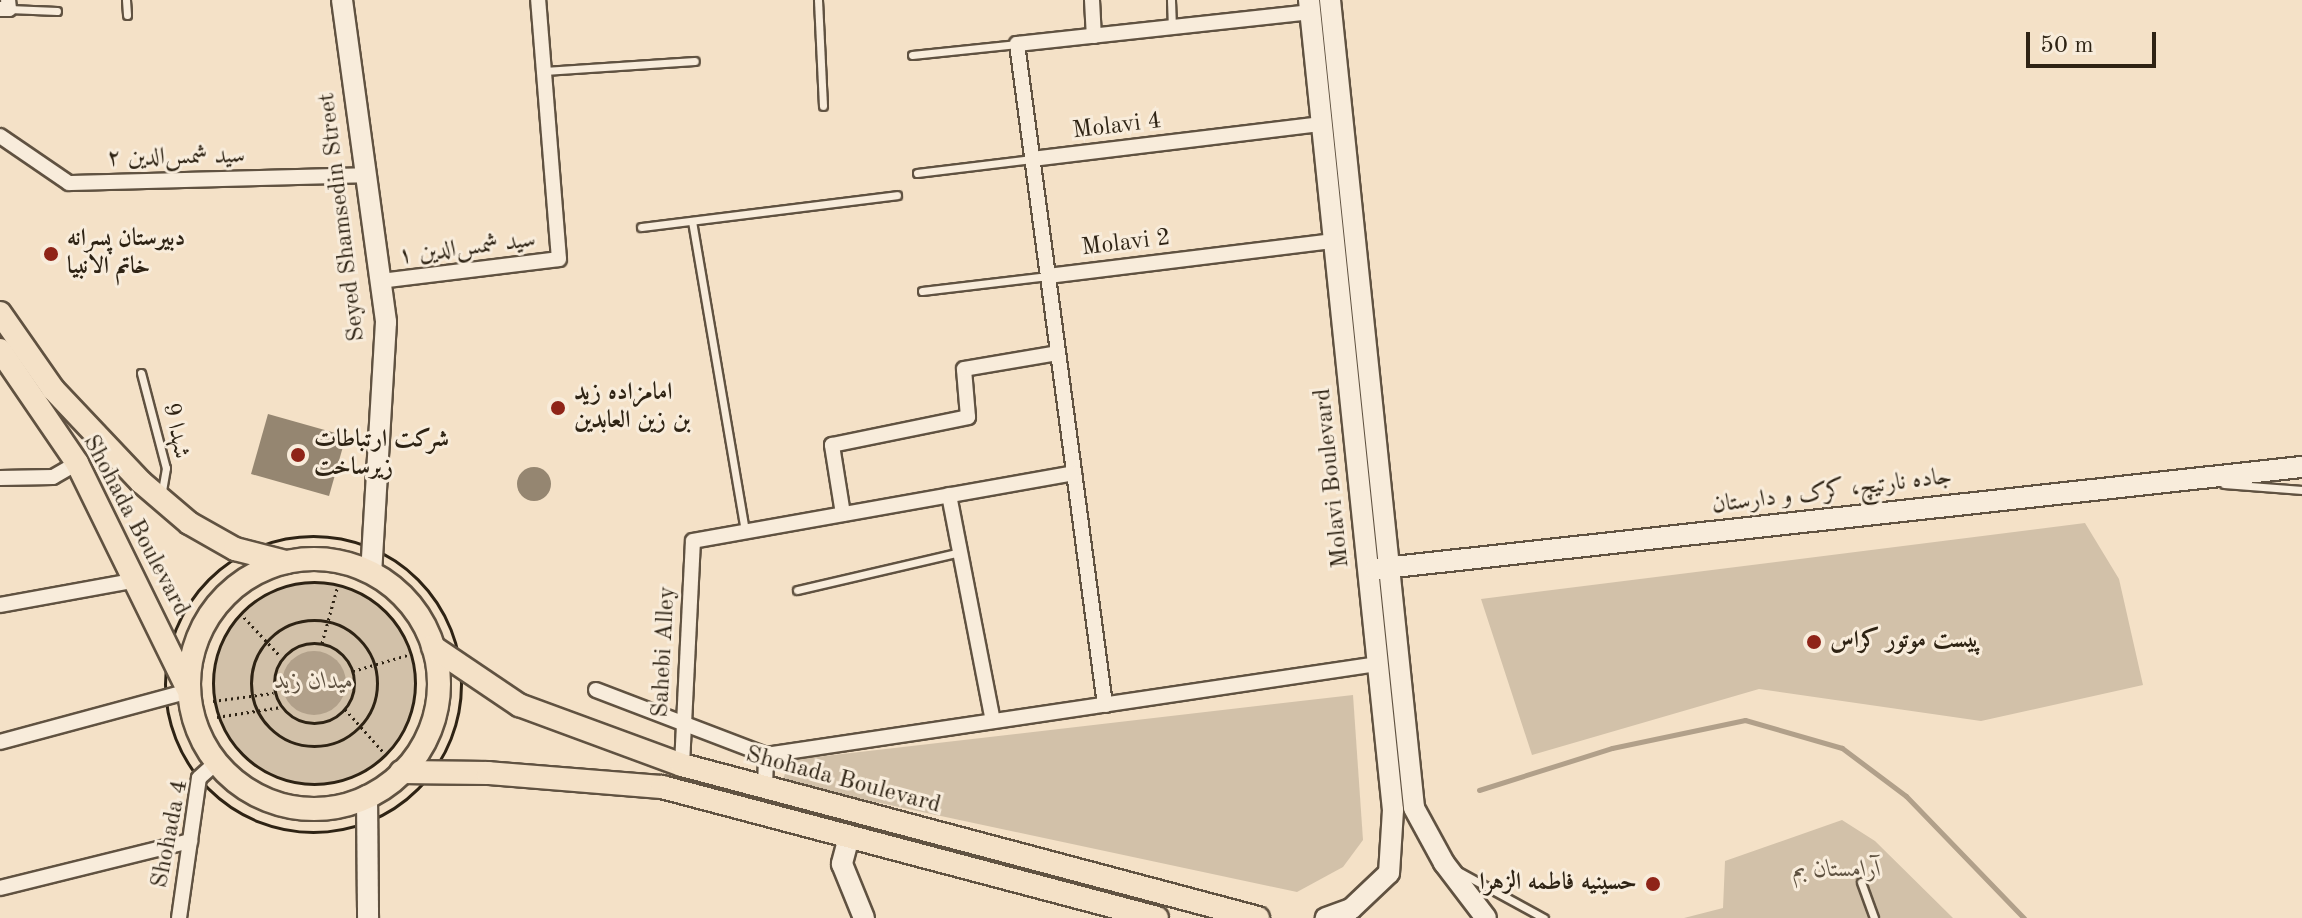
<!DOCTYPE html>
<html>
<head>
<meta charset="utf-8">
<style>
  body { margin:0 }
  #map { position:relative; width:2302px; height:918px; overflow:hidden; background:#f4e1c7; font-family:"Old Standard TT",Amiri,serif }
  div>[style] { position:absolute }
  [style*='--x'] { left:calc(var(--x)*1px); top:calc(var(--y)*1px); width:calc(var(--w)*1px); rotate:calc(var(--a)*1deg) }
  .green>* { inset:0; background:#d2c1a9 }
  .round { border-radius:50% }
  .water>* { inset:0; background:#b1a08a }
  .stream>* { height:5px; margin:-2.5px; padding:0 2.5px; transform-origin:2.5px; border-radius:2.5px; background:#b1a08a }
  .building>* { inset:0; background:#958671 }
  .path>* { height:3px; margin-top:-1.5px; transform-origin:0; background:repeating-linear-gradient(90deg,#2e2314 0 2px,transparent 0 6px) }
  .path>.ring { margin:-1.5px; padding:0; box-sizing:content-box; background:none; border:3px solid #2e2314; border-radius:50% }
  .roads { filter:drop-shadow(2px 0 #605241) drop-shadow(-2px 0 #605241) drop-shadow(0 2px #605241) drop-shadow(0 -2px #605241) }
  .lane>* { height:7px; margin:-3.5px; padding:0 3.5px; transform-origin:3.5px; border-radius:3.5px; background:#f8ecdb }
  .street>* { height:14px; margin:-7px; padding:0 7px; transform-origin:7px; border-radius:7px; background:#f8ecdb }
  .secondary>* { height:20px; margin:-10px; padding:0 10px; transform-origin:10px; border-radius:10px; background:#f8ecdb }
  .primary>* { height:22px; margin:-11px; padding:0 11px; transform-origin:11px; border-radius:11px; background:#f4e1c7 }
  .primary>.ring { margin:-11px; padding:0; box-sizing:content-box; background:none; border:22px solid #f4e1c7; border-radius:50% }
  .dots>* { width:22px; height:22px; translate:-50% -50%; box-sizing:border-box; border:4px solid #f8ecdb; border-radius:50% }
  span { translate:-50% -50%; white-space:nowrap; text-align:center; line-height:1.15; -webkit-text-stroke:6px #f8ecdb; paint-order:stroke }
  .street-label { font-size:24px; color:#2e2314 }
  .poi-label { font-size:24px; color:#2e2314; font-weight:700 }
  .left { translate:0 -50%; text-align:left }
  .right { translate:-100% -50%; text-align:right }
  .park-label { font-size:24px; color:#5f5241; font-style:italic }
  .scale { position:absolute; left:2026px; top:32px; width:130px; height:36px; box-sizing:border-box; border:4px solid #2e2314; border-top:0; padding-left:10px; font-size:24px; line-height:28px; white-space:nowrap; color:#2e2314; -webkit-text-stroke:6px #f8ecdb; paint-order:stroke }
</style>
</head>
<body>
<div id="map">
  <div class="green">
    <i style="clip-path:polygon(2085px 523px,2119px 579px,2143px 685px,1981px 721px,1759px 689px,1532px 755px,1481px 599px)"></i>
    <i class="round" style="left:213px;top:582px;width:202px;height:202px"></i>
    <i style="clip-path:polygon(1353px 695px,1363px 840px,1343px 867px,1297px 892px,782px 782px,790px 760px)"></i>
    <i style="clip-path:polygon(1842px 820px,1875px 841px,1953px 918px,1684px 918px,1723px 908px,1725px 861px)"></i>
  </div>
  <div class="water">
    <i class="round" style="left:282px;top:651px;width:64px;height:64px"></i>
  </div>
  <div class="stream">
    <i style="--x:1479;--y:790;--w:139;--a:-17.5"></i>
    <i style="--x:1612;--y:748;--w:136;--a:-11.9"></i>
    <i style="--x:1745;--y:720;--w:101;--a:16.1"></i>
    <i style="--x:1842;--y:748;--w:80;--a:36.9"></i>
    <i style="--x:1906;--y:796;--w:170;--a:46"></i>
  </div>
  <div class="building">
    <i style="clip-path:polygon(268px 414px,346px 436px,329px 496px,251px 474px)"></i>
    <i class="round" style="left:517px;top:467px;width:34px;height:34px"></i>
  </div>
  <div class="path">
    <i class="ring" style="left:165px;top:536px;width:293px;height:293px"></i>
    <i class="ring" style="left:213px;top:582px;width:199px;height:199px"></i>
    <i style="--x:240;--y:613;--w:60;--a:47"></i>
    <i class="ring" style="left:251px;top:620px;width:123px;height:123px"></i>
    <i class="ring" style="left:274px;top:643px;width:77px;height:77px"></i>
    <i style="--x:322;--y:643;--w:60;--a:-74.6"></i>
    <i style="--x:353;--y:671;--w:60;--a:-16.3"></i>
    <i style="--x:213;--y:701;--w:61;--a:-7.6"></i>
    <i style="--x:345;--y:709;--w:60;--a:48.4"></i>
    <i style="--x:217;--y:717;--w:65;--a:-8.9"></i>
  </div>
  <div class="roads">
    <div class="lane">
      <i style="--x:126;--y:0;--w:15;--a:86"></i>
      <i style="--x:818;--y:0;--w:106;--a:87.3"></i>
      <i style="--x:1171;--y:0;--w:27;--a:88"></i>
      <i style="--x:9;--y:9;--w:48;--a:2.4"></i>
      <i style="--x:912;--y:55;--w:106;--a:-6"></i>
      <i style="--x:544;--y:71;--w:151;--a:-3.8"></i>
      <i style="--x:917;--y:173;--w:116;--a:-6.9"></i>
      <i style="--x:692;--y:221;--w:314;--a:80.3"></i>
      <i style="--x:641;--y:227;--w:258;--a:-7.1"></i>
      <i style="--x:922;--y:291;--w:127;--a:-6.8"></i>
      <i style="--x:141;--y:373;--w:98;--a:75.3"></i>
      <i style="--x:166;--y:468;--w:27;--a:100"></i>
      <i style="--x:2224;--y:484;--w:78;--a:4.4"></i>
      <i style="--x:797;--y:590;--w:167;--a:-13.1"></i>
      <i style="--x:1458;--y:871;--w:98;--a:28.7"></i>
      <i style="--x:1861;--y:882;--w:38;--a:70"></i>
    </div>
    <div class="street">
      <i style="--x:1092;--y:0;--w:36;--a:87"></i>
      <i style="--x:0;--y:9;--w:9;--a:0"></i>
      <i style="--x:9;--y:9;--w:9;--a:-96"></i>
      <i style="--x:0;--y:136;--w:83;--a:34.3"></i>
      <i style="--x:69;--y:183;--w:297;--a:-1.5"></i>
      <i style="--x:1032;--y:159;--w:292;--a:-6.9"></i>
      <i style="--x:1048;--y:276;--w:288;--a:-7"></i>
      <i style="--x:380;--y:281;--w:180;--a:-7"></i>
      <i style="--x:559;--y:259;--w:260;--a:-94.6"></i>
      <i style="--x:0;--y:478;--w:53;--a:-1.1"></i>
      <i style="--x:53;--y:477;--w:28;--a:-30"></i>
      <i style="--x:949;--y:495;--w:230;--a:79"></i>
      <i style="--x:843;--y:514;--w:70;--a:-99.1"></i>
      <i style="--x:832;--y:445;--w:139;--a:-11.6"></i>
      <i style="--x:968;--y:417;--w:48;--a:-94.8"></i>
      <i style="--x:964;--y:369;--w:95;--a:-9.7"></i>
      <i style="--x:0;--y:605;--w:139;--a:-10.3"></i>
      <i style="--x:596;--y:690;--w:182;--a:20.9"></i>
      <i style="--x:766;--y:755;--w:619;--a:-8.46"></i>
      <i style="--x:1105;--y:705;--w:667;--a:-97.58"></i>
      <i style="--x:1017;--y:44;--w:296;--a:-6.2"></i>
      <i style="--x:0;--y:742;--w:196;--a:-15.1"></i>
      <i style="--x:682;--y:765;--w:224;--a:-87.2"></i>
      <i style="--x:693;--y:541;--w:387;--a:-10.1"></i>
      <i style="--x:765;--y:787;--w:32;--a:-88"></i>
      <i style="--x:0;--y:888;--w:196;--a:-13.9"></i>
      <i style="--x:179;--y:918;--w:141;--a:-81.9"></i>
      <i style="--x:199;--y:778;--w:24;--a:-42"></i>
    </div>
    <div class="secondary">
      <i style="--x:342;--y:0;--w:325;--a:82.2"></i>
      <i style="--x:386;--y:322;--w:251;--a:93.4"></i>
      <i style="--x:1309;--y:0;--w:814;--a:84.08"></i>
      <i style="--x:1393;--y:810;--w:63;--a:93.6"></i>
      <i style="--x:1389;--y:873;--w:52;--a:136.5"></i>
      <i style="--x:1351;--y:909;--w:27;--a:160"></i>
      <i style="--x:1330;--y:0;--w:812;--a:84.06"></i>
      <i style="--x:1414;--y:808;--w:63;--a:61.4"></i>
      <i style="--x:1444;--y:863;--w:69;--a:52.6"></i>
      <i style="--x:1376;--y:569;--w:932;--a:-6.29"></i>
      <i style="--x:367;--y:796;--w:122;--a:89.5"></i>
      <i style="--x:849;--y:837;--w:28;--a:105"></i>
      <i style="--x:842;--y:864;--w:58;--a:67.8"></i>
    </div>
    <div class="primary">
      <i style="--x:0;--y:313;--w:93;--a:55.1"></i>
      <i style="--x:53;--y:389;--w:128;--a:46.6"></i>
      <i style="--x:141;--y:482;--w:63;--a:40.5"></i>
      <i style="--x:189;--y:523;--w:53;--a:29.5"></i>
      <i style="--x:235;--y:549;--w:53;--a:14.3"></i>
      <i style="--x:0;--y:350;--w:137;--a:55.7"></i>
      <i style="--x:77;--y:463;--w:250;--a:63.9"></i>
      <i class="ring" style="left:189px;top:559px;width:228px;height:228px"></i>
      <i style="--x:433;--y:647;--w:104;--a:34"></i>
      <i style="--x:519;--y:705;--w:174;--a:20.2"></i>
      <i style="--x:682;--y:765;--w:596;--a:14.88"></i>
      <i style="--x:401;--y:772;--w:87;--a:0.7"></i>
      <i style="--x:488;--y:773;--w:175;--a:4.6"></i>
      <i style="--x:662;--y:787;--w:512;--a:14.82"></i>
    </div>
  </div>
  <div class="dots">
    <i style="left:51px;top:254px;background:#8f2418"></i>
    <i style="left:558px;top:408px;background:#8f2418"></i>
    <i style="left:298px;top:455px;background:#8f2418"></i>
    <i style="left:1814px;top:642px;background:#8f2418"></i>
    <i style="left:1653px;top:884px;background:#8f2418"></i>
  </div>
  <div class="street-label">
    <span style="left:1117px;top:127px;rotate:-7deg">Molavi 4</span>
    <span style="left:176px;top:158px;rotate:-1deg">سید شمس‌الدین ۲</span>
    <span style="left:343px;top:217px;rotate:-97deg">Seyed Shamsedin Street</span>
    <span style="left:1126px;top:244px;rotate:-7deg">Molavi 2</span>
    <span style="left:467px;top:249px;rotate:-7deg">سید شمس‌الدین ۱</span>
    <span style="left:175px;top:431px;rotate:78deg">شهدا 9</span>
    <span style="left:1333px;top:478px;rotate:-96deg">Molavi Boulevard</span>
    <span style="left:1832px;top:492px;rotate:-7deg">جاده نارتیچ، کرک و دارستان</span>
    <span style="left:135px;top:526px;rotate:62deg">Shohada Boulevard</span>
    <span style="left:665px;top:652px;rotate:-87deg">Sahebi Alley</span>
    <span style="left:843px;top:781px;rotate:15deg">Shohada Boulevard</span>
    <span style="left:171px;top:834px;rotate:-79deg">Shohada 4</span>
  </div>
  <div class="poi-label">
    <span class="left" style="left:67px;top:254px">دبیرستان پسرانه<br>خاتم الانبیا</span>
    <span class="left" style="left:574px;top:408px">امامزاده زید<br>بن زین العابدین</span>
    <span class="left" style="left:314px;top:455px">شرکت ارتباطات<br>زیرساخت</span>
    <span class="left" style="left:1830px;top:642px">پیست موتور کراس</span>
    <span class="right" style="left:1637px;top:884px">حسینیه فاطمه الزهرا</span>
  </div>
  <div class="park-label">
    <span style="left:314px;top:683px">میدان زید</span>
    <span style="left:1837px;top:871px">آرامستان بم</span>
  </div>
  <div class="scale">50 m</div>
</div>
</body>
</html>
